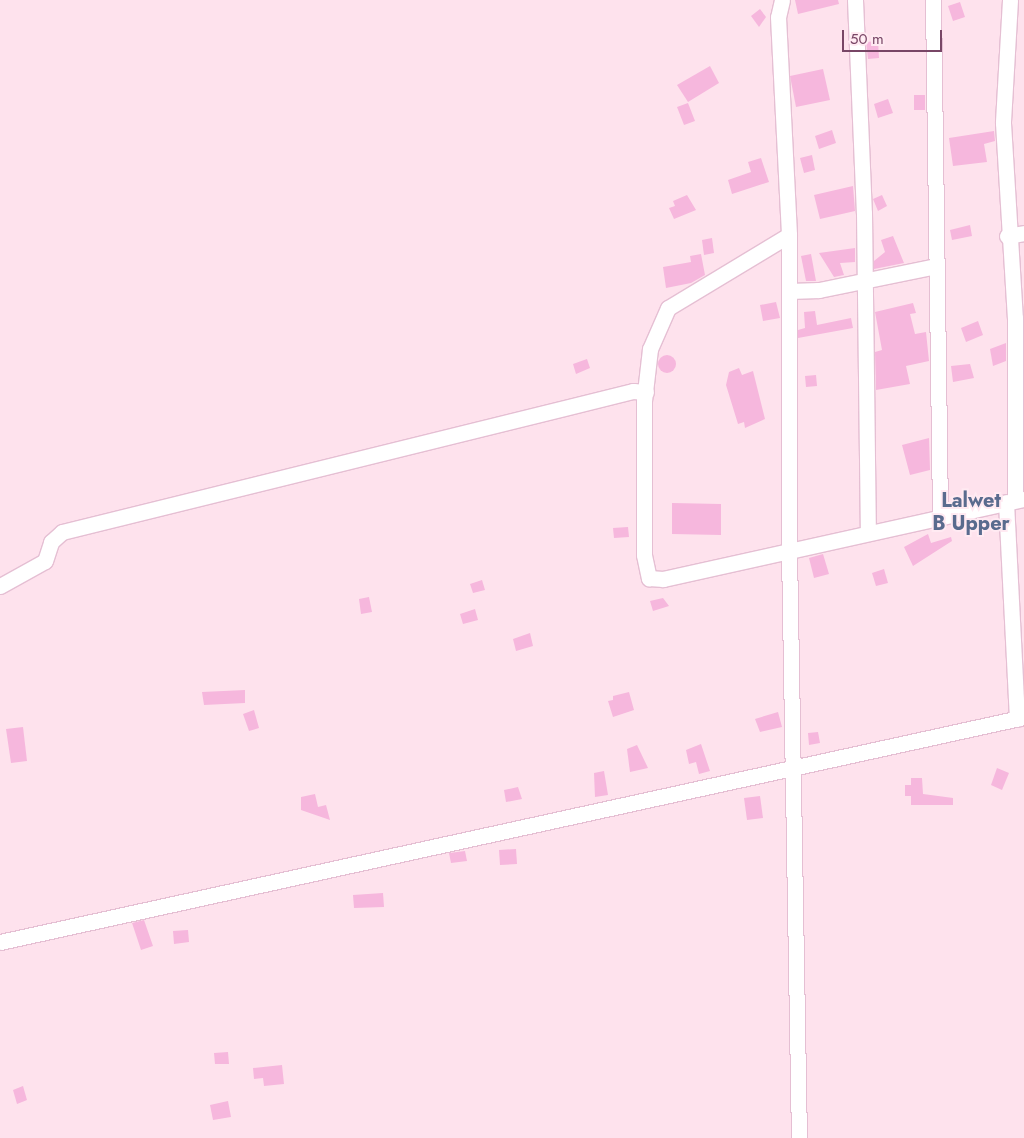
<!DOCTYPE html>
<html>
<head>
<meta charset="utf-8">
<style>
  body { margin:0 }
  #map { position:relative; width:1024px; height:1138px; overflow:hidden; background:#fee2ed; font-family:Jost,sans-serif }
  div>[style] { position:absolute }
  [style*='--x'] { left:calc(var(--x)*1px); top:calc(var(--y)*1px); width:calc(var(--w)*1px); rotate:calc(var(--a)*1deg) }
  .building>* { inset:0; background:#f6b7dd }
  .round { border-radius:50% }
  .roads { filter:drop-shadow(1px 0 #e5bfd3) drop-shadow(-1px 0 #e5bfd3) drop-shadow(0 1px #e5bfd3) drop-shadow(0 -1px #e5bfd3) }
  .minor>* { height:15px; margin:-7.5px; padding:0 7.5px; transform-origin:7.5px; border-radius:7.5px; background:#fff }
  span { translate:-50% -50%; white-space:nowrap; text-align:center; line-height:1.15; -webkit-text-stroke:4px #ffeaf2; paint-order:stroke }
  .quarter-label { font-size:20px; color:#596b8e; font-weight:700 }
  .scale { position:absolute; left:842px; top:30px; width:100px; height:22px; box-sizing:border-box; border:2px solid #784666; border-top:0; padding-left:6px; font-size:15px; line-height:18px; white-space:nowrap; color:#784666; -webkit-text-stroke:4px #ffeaf2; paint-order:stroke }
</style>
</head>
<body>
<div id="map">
  <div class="building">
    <i style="clip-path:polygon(795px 0,838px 0,839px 4px,798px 14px)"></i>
    <i style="clip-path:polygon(960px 2px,965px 17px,953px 21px,948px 6px)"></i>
    <i style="clip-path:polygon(760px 9px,766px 17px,759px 27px,751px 16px)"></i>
    <i style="clip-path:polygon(878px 41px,879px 58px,868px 59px,866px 42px)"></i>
    <i style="clip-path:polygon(710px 66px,719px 83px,688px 102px,677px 85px)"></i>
    <i style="clip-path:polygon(823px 69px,830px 100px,796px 107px,790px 76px)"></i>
    <i style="clip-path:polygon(914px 95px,925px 95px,925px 110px,914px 110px)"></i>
    <i style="clip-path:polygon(888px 99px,893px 113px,878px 118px,874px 104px)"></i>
    <i style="clip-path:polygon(688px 103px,695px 121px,684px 125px,677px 107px)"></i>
    <i style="clip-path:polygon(832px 130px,836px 143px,819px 149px,815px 136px)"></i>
    <i style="clip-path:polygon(994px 131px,995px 141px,984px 144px,987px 162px,953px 166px,949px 138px)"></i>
    <i style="clip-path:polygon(812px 155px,815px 170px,804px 173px,800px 158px)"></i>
    <i style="clip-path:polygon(761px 158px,769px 182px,732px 194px,728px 180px,751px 172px,748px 162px)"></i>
    <i style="clip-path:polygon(853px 186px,855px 211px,820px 219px,814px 195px)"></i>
    <i style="clip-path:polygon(687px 195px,696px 210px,674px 219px,669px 208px,675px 206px,673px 201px)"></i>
    <i style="clip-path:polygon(882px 195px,887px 206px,878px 211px,873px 199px)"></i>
    <i style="clip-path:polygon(970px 225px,972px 236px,952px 240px,950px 230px)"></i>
    <i style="clip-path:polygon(893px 236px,904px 263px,874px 269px,874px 261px,885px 252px,881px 240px)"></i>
    <i style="clip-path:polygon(712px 238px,714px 253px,704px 255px,702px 240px)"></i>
    <i style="clip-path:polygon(855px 248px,855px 262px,840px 263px,844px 275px,834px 277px,819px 253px)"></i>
    <i style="clip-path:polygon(701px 254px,705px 275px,691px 283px,666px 288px,663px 267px,691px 262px,690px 256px)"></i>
    <i style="clip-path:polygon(811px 254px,816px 281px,806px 281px,801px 256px)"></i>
    <i style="clip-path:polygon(776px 302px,780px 318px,763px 321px,760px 305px)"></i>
    <i style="clip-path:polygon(913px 303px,916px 313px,910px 314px,915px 334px,926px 332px,929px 361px,906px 366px,910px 384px,876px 390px,875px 352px,882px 350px,875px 312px)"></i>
    <i style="clip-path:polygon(815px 311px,817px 325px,851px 318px,853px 328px,798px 338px,798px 330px,805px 328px,804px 312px)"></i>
    <i style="clip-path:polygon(978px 321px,983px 335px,966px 342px,961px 328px)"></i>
    <i style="clip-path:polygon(1006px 343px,1006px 361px,993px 366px,990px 349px)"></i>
    <i class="round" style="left:658px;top:355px;width:18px;height:18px"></i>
    <i style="clip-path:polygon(587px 359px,590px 368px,576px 374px,573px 364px)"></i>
    <i style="clip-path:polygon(970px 364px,974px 378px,953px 382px,951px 366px)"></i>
    <i style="clip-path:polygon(739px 368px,742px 375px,753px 371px,765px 419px,745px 428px,744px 422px,738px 424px,726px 385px,729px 372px)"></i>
    <i style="clip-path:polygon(816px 375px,817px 386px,806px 387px,805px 376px)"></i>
    <i style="clip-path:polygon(929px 438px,930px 470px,910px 475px,902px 445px)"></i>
    <i style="clip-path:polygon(672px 503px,721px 504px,721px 535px,672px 534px)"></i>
    <i style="clip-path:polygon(628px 527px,629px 537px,614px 538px,613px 528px)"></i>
    <i style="clip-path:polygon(928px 534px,931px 543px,951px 537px,952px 541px,913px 566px,904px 547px)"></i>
    <i style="clip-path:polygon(823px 554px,829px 574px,814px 578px,809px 558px)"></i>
    <i style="clip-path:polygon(884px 569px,888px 583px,876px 586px,872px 573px)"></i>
    <i style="clip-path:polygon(482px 580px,485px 590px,473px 593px,470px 584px)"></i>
    <i style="clip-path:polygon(369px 597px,372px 612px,361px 614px,359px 599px)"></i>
    <i style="clip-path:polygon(663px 598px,669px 606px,653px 611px,650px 601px)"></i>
    <i style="clip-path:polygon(475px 609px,478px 620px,463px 624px,460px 614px)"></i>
    <i style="clip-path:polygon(530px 633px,533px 646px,516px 651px,513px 639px)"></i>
    <i style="clip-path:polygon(245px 690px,245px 703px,204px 705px,202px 692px)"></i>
    <i style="clip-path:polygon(629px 692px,634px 710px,613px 717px,608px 701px,613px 700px,613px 696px)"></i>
    <i style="clip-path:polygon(254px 710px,259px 728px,249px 731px,243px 714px)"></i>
    <i style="clip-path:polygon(778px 712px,782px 727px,760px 732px,755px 719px)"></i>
    <i style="clip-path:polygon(23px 727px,27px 761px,11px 763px,6px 729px)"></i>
    <i style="clip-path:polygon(818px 732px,820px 743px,809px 745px,808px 733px)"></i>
    <i style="clip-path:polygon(701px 744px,710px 771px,699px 774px,696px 762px,689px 764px,686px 750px)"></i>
    <i style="clip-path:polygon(637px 745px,648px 768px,630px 772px,627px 749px)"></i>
    <i style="clip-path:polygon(997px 768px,1009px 773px,1002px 790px,991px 785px)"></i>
    <i style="clip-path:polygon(604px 771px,608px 795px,595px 797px,594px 773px)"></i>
    <i style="clip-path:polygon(911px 778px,922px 778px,923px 794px,953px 798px,953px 805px,911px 805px,911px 796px,905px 796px,905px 785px,911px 785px)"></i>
    <i style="clip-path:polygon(518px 787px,522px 799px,506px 802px,504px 790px)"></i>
    <i style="clip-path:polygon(315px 794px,318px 807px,326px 805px,330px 820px,301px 810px,301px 797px)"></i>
    <i style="clip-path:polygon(760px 796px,763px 818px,747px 820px,744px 798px)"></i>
    <i style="clip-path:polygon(516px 849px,517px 864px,500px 865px,499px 850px)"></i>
    <i style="clip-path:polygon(465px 851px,467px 861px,451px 863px,449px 853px)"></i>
    <i style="clip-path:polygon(383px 893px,384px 907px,354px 908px,353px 895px)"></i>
    <i style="clip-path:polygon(144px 920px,153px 946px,141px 950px,132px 923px)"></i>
    <i style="clip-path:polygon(188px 930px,189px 942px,174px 944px,173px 931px)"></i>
    <i style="clip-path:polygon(228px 1052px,229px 1064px,215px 1064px,214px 1053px)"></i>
    <i style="clip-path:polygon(282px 1065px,284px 1084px,264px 1086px,263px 1078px,254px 1079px,253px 1068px)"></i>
    <i style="clip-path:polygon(23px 1086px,27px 1100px,17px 1104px,13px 1090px)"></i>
    <i style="clip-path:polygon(228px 1101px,231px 1117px,213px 1120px,210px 1105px)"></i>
  </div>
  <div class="roads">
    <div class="minor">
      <i style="--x:782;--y:0;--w:17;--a:103"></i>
      <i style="--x:778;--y:17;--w:218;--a:87.1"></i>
      <i style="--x:789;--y:235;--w:315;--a:90"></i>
      <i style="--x:789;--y:550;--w:588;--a:89.03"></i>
      <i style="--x:855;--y:0;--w:213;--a:87.6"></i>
      <i style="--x:864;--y:213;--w:319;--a:89.3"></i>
      <i style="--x:933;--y:0;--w:516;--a:89.22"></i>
      <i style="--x:1010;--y:0;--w:123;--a:93.3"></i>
      <i style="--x:1003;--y:123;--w:195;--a:86.5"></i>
      <i style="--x:1015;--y:318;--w:182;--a:90"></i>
      <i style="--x:789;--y:235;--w:141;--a:148.9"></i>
      <i style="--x:668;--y:308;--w:45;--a:113.7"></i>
      <i style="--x:650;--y:349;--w:52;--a:96.6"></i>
      <i style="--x:644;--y:401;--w:154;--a:90"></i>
      <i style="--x:644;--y:555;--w:24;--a:78"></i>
      <i style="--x:649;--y:578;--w:14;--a:4"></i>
      <i style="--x:663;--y:579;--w:370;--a:-12.5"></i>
      <i style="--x:1007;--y:236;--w:17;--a:-10"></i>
      <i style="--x:789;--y:291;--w:30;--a:-2"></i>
      <i style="--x:819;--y:290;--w:119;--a:-11.6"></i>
      <i style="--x:1006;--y:502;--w:217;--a:87.1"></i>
      <i style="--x:0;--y:586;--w:51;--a:-29.1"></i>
      <i style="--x:45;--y:561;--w:20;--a:-72"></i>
      <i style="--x:51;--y:542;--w:15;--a:-42"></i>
      <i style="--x:62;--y:532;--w:588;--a:-13.87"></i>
      <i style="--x:633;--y:391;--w:13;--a:4"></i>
      <i style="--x:0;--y:942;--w:1048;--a:-12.39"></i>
    </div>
  </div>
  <div class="quarter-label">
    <span style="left:971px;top:512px">Lalwet<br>B Upper</span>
  </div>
  <div class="scale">50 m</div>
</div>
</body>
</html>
